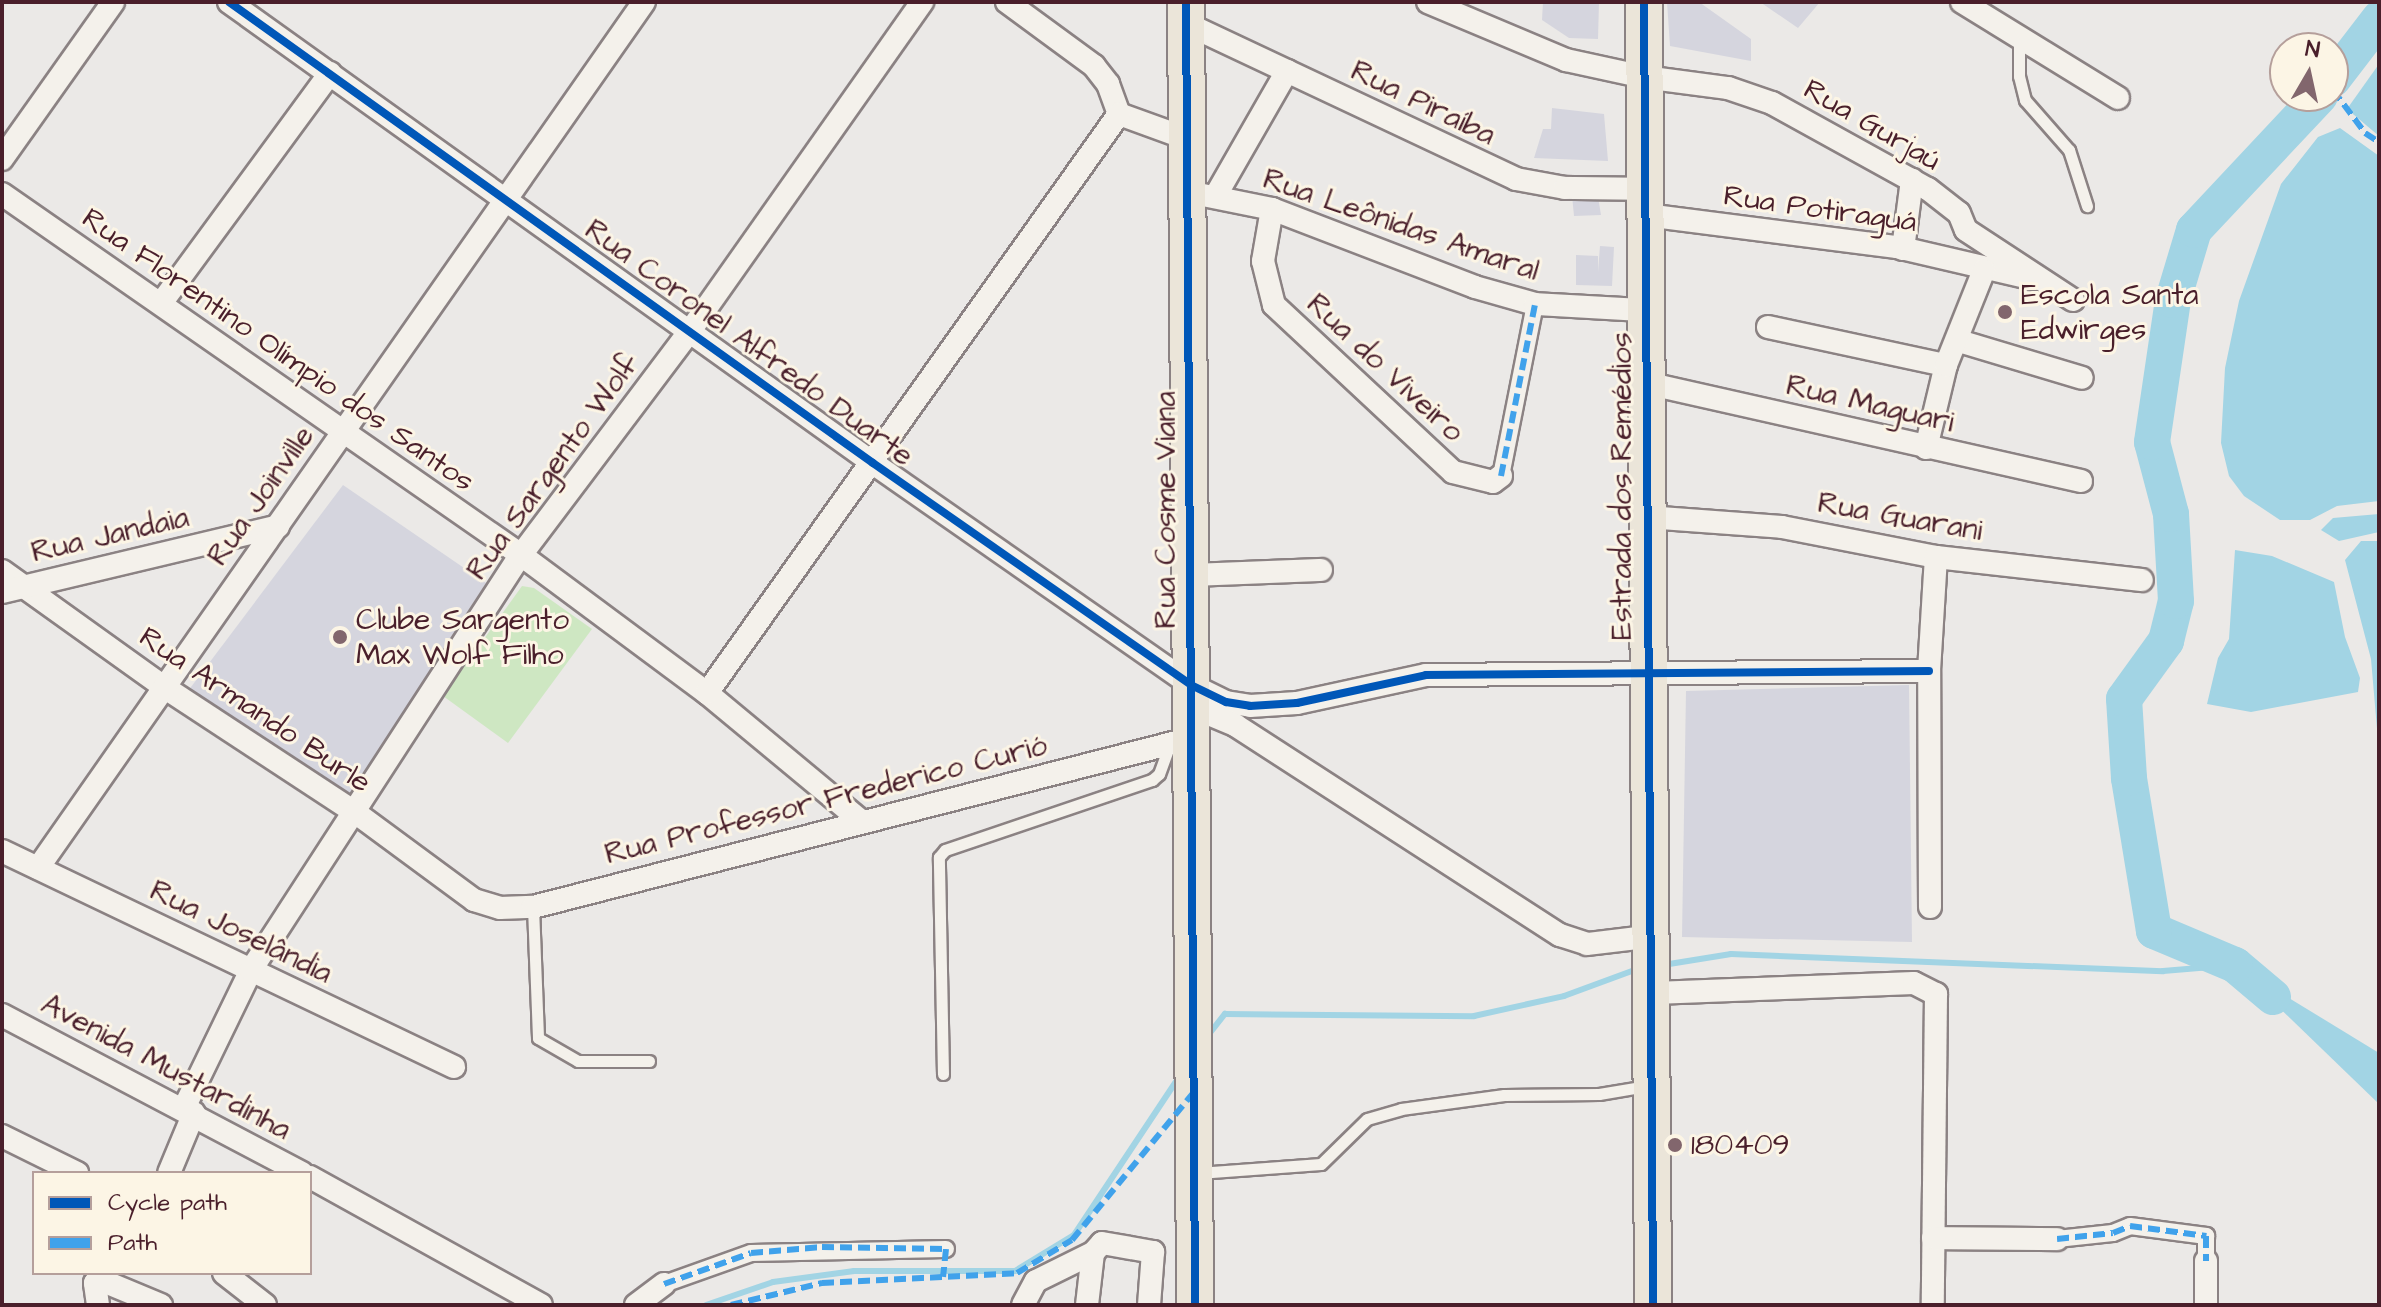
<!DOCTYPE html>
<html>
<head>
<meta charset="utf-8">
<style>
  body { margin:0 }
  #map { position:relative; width:2381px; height:1307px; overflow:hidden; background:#ebe9e7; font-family:"Architects Daughter",sans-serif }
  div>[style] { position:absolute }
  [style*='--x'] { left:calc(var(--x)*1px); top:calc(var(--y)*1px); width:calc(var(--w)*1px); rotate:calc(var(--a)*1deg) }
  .green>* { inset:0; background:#cee7c2 }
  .water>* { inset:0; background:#a2d4e4 }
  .stream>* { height:6px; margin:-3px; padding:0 3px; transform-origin:3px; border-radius:3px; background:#a2d4e4 }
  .river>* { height:36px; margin:-18px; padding:0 18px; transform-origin:18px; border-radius:18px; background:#a2d4e4 }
  .building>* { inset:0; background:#d5d5de }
  .roads { filter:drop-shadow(2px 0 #8b8283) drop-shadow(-2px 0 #8b8283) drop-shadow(0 2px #8b8283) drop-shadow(0 -2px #8b8283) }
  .service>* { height:11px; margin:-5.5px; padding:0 5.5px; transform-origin:5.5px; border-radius:5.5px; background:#f4f1eb }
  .pedestrian>* { height:16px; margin:-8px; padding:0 8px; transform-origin:8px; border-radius:8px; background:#f4f1eb }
  .minor>* { height:22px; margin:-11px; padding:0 11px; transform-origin:11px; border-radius:11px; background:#f4f1eb }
  .primary>* { height:36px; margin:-18px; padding:0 18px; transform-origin:18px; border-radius:18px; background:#ebe5d9 }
  .quiet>* { height:6px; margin-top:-3px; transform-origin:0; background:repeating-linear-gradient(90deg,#40a2eb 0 12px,transparent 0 18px) }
  .cycleway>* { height:8px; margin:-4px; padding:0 4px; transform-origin:4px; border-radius:4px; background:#0057b8 }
  .dots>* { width:22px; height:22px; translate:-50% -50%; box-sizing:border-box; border:4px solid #fcf5e5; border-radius:50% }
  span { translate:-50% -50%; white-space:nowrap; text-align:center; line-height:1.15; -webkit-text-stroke:6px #fcf5e5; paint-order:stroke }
  .street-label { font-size:30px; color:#4a1f2b }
  .poi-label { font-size:30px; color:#4a1f2b }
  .left { translate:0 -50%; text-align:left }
  .frame { position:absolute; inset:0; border:4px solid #4a1f2b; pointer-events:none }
  .legend { position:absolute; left:32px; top:1171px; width:280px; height:104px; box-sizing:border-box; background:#fcf5e5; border:2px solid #b59f9b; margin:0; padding:10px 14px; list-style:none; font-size:24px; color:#4a1f2b }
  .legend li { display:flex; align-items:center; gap:16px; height:40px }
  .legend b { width:40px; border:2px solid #b59f9b }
  .north { position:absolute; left:2269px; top:32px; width:80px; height:80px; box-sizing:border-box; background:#fcf5e5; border:2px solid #b59f9b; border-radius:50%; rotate:9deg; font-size:22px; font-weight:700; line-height:32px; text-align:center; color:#4a1f2b }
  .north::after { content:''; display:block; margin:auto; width:28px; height:36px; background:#82666d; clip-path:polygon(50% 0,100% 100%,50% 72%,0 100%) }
</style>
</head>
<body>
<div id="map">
  <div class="green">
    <i style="clip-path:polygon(522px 586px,534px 588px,592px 629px,508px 743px,443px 696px)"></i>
  </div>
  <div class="water">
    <i style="clip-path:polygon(2379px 64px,2379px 136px,2347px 109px)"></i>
    <i style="clip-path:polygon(2340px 128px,2379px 156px,2379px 501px,2337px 506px,2310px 520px,2280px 520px,2244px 496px,2229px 476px,2221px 443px,2225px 368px,2239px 301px,2281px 184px,2318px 137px)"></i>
    <i style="clip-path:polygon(2379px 514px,2379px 532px,2339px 541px,2321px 530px,2333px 518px)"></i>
    <i style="clip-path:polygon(2361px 541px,2379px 541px,2379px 752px,2371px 659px,2345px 560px)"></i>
    <i style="clip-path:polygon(2235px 550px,2272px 556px,2334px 582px,2345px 637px,2360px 678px,2358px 692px,2251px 712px,2207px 704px,2218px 658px,2229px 639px)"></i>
    <i style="clip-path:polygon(2235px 965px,2379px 1053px,2379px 1104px)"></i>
  </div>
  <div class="stream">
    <i style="--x:1663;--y:965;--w:69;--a:-9.2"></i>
    <i style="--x:1731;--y:954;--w:432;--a:2.3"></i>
    <i style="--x:2163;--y:971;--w:72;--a:-4.8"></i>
    <i style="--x:1206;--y:1038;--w:31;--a:-52"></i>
    <i style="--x:1225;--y:1014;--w:249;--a:0.5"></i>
    <i style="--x:1474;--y:1016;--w:92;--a:-12.5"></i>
    <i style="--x:1564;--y:996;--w:81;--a:-20.2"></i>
    <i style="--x:706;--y:1305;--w:71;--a:-18.9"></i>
    <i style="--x:773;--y:1282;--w:82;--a:-7.7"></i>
    <i style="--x:854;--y:1271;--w:161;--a:0"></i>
    <i style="--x:1015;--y:1271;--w:69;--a:-31.4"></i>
    <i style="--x:1074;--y:1235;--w:190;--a:-56.4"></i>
  </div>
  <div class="river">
    <i style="--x:2333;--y:79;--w:76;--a:-52.5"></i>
    <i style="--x:2273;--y:997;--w:50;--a:-139.9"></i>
    <i style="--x:2235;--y:965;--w:88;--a:-157.2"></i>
    <i style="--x:2154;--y:931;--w:155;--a:-99.3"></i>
    <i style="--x:2129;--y:778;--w:79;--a:-93.6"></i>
    <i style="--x:2124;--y:699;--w:72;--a:-54.1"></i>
    <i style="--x:2166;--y:641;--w:41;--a:-76"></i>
    <i style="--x:2176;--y:601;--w:87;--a:-93.3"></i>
    <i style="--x:2171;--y:514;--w:74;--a:-104.8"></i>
    <i style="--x:2152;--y:442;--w:144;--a:-81.6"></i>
    <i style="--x:2173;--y:300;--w:73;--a:-73.3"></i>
    <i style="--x:2194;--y:230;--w:184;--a:-46.8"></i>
  </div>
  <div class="building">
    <i style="clip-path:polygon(1543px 2px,1599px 2px,1598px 39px,1569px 38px,1542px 20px)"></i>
    <i style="clip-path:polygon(1667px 2px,1699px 2px,1751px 39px,1751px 61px,1670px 46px)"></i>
    <i style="clip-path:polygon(1760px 2px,1820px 2px,1798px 28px)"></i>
    <i style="clip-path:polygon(1552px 108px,1604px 114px,1608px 161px,1534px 158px,1543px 129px,1551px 129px)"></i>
    <i style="clip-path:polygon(1572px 195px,1598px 197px,1601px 215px,1574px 216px)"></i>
    <i style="clip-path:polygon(1600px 246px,1614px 247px,1612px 286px,1576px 285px,1576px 255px,1598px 256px,1598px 272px)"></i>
    <i style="clip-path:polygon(343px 485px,486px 583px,349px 798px,188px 691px)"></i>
    <i style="clip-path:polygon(1909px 685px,1912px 942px,1682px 937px,1686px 691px)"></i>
  </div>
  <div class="roads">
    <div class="service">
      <i style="--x:2019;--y:37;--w:39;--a:90"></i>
      <i style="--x:2019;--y:76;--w:25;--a:76"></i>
      <i style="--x:2025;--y:100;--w:67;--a:48.7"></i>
      <i style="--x:2069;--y:150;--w:59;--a:72.2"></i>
      <i style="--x:533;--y:907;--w:131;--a:87.8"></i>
      <i style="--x:538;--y:1038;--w:46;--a:29.9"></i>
      <i style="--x:578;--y:1061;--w:71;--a:0"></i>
      <i style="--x:943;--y:1074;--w:217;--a:-91.1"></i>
      <i style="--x:939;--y:857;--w:9;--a:-49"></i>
      <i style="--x:945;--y:850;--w:219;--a:-18.7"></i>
      <i style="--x:1152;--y:780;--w:9;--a:-41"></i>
      <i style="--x:1159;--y:774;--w:32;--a:-70"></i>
      <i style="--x:1198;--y:1173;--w:123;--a:-4.2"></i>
      <i style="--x:1321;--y:1164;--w:64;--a:-44.4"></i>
      <i style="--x:1367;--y:1119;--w:35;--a:-16"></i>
      <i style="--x:1401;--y:1109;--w:104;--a:-7.7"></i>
      <i style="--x:1504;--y:1095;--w:95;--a:-0.6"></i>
      <i style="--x:1599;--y:1094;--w:49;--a:-9.5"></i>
    </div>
    <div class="pedestrian">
      <i style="--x:1501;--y:476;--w:175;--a:-78.8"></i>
      <i style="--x:2057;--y:1239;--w:56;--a:-6.1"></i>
      <i style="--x:2113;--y:1233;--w:18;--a:-22"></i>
      <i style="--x:2130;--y:1226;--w:77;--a:7.5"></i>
      <i style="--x:2206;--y:1236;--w:25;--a:90"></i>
      <i style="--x:664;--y:1284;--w:92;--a:-19.6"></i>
      <i style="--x:751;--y:1253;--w:195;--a:-1.2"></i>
    </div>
    <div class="minor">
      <i style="--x:229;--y:2;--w:792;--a:35.6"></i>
      <i style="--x:873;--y:463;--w:388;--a:34.9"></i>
      <i style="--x:1191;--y:685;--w:39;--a:26"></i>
      <i style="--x:1226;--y:702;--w:24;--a:9"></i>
      <i style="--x:1250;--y:706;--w:47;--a:-3.7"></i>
      <i style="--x:1297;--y:703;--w:132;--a:-12.2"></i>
      <i style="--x:1426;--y:675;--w:503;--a:-0.46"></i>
      <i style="--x:1007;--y:2;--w:108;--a:36.3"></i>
      <i style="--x:1094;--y:66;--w:23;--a:52"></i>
      <i style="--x:1108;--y:84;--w:32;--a:70"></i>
      <i style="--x:1428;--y:2;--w:150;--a:22.8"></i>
      <i style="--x:1566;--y:60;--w:80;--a:12.3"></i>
      <i style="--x:1644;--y:77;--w:85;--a:7.5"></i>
      <i style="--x:1728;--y:88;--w:46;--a:18.8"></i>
      <i style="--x:1772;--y:103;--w:178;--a:28.9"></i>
      <i style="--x:1928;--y:189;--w:39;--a:38"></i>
      <i style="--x:1959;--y:213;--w:18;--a:68"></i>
      <i style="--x:1966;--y:230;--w:128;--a:33.2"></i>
      <i style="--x:1962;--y:2;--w:183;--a:31.6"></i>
      <i style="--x:1187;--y:24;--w:364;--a:25.2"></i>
      <i style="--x:1516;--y:179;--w:50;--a:10.4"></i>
      <i style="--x:1565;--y:188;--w:81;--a:0.7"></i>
      <i style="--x:1119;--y:114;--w:73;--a:19.9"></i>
      <i style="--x:2;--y:159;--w:192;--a:-54.7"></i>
      <i style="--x:1188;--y:192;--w:86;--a:11.4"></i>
      <i style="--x:1272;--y:209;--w:217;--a:21"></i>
      <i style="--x:1475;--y:287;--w:62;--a:15.8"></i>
      <i style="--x:1535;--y:304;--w:109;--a:3.2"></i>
      <i style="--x:2;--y:194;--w:632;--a:34.82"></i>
      <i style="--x:521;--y:555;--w:232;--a:36.6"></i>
      <i style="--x:707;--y:693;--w:199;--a:39.7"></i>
      <i style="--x:1216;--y:195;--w:143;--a:-60.2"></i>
      <i style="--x:1272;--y:209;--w:53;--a:99.8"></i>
      <i style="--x:1263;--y:261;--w:45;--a:76"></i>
      <i style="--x:1274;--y:305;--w:245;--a:43"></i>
      <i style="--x:1453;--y:472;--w:41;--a:14"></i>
      <i style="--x:1493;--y:482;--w:10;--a:-37"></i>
      <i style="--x:1646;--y:215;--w:253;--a:7.3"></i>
      <i style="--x:1897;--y:247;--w:141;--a:13.1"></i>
      <i style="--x:1903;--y:249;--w:70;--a:-82.6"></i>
      <i style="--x:162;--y:302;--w:284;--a:-53.7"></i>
      <i style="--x:1768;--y:327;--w:182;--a:12.1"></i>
      <i style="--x:1959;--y:341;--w:128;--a:16.7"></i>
      <i style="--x:1646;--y:383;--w:446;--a:12.7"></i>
      <i style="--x:1926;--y:448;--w:85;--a:-76.5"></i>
      <i style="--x:1946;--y:365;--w:102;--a:-68.2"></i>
      <i style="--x:1647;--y:517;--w:135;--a:4.2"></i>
      <i style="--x:1782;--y:527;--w:157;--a:11"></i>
      <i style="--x:1936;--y:557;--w:207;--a:6.4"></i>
      <i style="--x:2;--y:571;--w:199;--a:35.6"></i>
      <i style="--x:164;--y:687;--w:230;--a:33.3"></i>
      <i style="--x:356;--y:813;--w:147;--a:36.4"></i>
      <i style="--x:474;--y:900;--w:27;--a:17"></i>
      <i style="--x:500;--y:908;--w:33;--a:-2"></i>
      <i style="--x:533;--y:907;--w:680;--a:-14.38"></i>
      <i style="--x:1190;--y:575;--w:131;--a:-2.2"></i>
      <i style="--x:2;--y:592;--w:284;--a:-13.4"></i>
      <i style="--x:707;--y:693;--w:711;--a:-54.57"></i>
      <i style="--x:1192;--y:707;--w:47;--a:22.7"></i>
      <i style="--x:1235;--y:725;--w:387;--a:32.9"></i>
      <i style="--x:1560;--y:935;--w:28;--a:18"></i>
      <i style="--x:1587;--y:944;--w:67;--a:-6.8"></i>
      <i style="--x:2;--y:851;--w:501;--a:25.54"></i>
      <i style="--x:38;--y:868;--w:1057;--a:-55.02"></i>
      <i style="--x:1930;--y:907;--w:236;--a:-90.2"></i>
      <i style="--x:1929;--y:671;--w:114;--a:-86.5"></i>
      <i style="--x:1654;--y:993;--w:260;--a:-2.2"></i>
      <i style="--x:1914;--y:983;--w:25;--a:27"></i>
      <i style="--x:1936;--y:994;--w:311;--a:90.6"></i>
      <i style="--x:2;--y:1015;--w:339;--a:27.8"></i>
      <i style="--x:184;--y:1108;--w:153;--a:-64.1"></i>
      <i style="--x:251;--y:970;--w:495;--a:-57"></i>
      <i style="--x:521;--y:555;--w:281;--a:-53"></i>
      <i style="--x:690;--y:331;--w:403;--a:-54.8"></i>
      <i style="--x:2;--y:1136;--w:84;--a:26.3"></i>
      <i style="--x:169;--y:1173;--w:65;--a:-67.4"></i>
      <i style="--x:310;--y:1177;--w:264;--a:29"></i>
      <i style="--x:1933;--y:1238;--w:124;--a:0.5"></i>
      <i style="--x:224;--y:1273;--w:52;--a:38"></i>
      <i style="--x:98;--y:1305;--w:22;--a:-98"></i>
      <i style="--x:95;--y:1283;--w:8;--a:-14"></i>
      <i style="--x:103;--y:1281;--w:63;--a:22.5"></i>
      <i style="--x:636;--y:1305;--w:35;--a:-37"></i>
      <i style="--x:1023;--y:1305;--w:27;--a:-62"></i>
      <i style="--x:1036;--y:1281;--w:64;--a:-26.2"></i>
      <i style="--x:1087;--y:1305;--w:52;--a:-83.4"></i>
      <i style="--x:1093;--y:1253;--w:13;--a:-48"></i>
      <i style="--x:1102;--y:1243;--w:52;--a:10"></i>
      <i style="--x:1153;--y:1252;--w:53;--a:94.3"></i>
      <i style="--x:2206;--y:1305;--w:44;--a:-90"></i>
    </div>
    <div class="primary">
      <i style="--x:1186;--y:2;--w:1303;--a:89.6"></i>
      <i style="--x:1644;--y:2;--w:1303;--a:89.6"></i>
    </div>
  </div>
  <div class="quiet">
    <i style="--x:2333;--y:90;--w:54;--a:53.3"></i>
    <i style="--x:2365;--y:133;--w:17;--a:33"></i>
    <i style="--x:1501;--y:476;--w:175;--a:-78.8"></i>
    <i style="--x:2057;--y:1239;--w:56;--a:-6.1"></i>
    <i style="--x:2113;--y:1233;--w:18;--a:-22"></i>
    <i style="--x:2130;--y:1226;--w:77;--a:7.5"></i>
    <i style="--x:2206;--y:1236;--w:25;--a:90"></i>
    <i style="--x:664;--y:1284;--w:92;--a:-19.6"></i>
    <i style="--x:751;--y:1253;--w:71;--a:-4.8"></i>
    <i style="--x:822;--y:1247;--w:124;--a:0.9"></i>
    <i style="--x:946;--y:1249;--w:28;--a:96"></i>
    <i style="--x:731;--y:1305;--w:94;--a:-13.6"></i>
    <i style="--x:822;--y:1283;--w:195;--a:-2.9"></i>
    <i style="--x:1017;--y:1273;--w:64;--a:-31"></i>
    <i style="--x:1072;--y:1240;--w:190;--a:-50.5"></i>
  </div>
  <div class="cycleway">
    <i style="--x:229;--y:2;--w:792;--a:35.6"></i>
    <i style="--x:873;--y:463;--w:388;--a:34.9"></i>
    <i style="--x:1191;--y:685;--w:39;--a:26"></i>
    <i style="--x:1226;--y:702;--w:24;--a:9"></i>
    <i style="--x:1250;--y:706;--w:47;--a:-3.7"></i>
    <i style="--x:1297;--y:703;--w:132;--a:-12.2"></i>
    <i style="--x:1426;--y:675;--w:503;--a:-0.46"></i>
    <i style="--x:1186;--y:2;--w:1303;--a:89.6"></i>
    <i style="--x:1644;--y:2;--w:1303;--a:89.6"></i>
  </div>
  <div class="dots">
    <i style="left:2005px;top:312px;background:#82666d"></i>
    <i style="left:340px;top:637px;background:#82666d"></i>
    <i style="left:1675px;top:1145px;background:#82666d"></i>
  </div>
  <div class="street-label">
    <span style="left:1423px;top:103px;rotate:26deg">Rua Piraíba</span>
    <span style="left:1872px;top:125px;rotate:30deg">Rua Gurjaú</span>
    <span style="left:1820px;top:209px;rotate:8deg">Rua Potiraguá</span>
    <span style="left:1401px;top:225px;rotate:19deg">Rua Leônidas Amaral</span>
    <span style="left:749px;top:343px;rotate:36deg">Rua Coronel Alfredo Duarte</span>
    <span style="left:278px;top:350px;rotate:35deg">Rua Florentino Olímpio dos Santos</span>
    <span style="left:1385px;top:368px;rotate:43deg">Rua do Viveiro</span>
    <span style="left:1870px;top:404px;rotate:13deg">Rua Maguari</span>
    <span style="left:553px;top:467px;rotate:-54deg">Rua Sargento Wolf</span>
    <span style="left:1622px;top:486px;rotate:-90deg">Estrada dos Remédios</span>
    <span style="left:261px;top:496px;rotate:-55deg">Rua Joinville</span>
    <span style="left:1166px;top:510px;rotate:-90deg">Rua Cosme Viana</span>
    <span style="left:1900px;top:517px;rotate:10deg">Rua Guarani</span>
    <span style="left:110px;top:535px;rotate:-13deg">Rua Jandaia</span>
    <span style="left:255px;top:710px;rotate:34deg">Rua Armando Burle</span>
    <span style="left:826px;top:800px;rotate:-14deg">Rua Professor Frederico Curió</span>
    <span style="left:241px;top:932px;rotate:26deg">Rua Joselândia</span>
    <span style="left:166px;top:1067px;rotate:28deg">Avenida Mustardinha</span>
  </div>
  <div class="poi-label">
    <span class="left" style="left:2021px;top:312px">Escola Santa<br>Edwirges</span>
    <span class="left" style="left:356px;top:637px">Clube Sargento<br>Max Wolf Filho</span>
    <span class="left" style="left:1691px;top:1145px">180409</span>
  </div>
  <div class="frame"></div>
  <ul class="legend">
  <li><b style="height:10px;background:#0057b8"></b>Cycle path</li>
  <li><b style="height:10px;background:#40a2eb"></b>Path</li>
  </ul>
  <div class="north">N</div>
</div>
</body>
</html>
